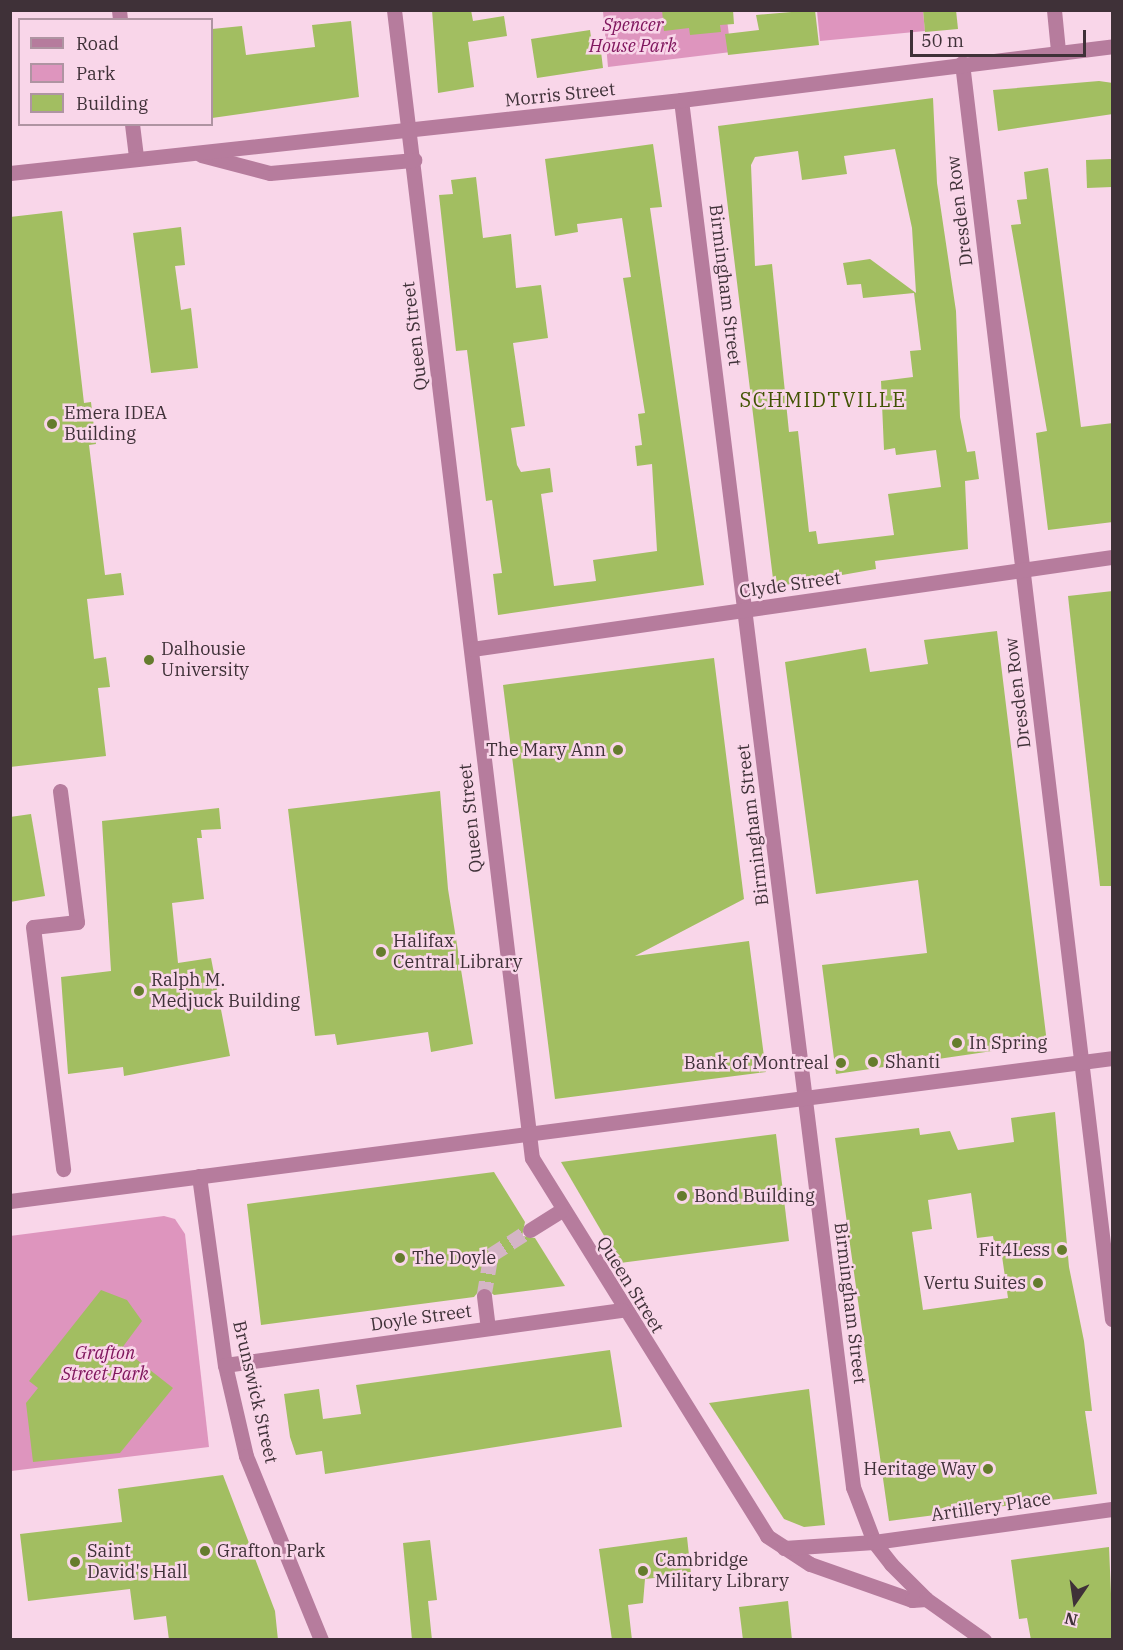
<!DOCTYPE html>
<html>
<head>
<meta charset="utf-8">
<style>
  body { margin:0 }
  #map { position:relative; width:1123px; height:1650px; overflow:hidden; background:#f9d6e9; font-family:"IBM Plex Serif",serif }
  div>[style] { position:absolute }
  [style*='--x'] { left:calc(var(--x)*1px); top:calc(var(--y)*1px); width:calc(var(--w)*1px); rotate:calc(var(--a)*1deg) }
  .green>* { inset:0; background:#de95be }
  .building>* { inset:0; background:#a2be61 }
  .minor-tunnel>* { height:15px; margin-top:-7.5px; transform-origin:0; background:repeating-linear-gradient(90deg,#d4b5c6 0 15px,transparent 0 23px) }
  .minor>* { height:15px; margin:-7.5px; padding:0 7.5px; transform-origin:7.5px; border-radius:7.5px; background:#b67c9d }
  .dots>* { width:16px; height:16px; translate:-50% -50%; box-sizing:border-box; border:3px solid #f9d6e9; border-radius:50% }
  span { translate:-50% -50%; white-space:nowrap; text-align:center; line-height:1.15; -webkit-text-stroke:5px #f9d6e9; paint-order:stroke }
  .park-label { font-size:18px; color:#80175e; font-style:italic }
  .street-label { font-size:18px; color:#3f3138 }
  .poi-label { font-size:18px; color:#3f3138 }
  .left { translate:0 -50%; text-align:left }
  .right { translate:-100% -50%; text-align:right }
  .neighbourhood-label { font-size:20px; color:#415303; letter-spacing:1.5px }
  .frame { position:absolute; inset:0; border:12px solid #3f3138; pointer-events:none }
  .legend { position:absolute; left:18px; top:18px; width:195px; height:108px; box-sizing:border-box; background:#f9d6e9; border:2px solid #af94a2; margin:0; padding:8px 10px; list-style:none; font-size:18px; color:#3f3138 }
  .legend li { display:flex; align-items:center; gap:12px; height:30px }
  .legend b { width:30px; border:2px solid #af94a2 }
  .north { position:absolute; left:1045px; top:1572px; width:60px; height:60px; -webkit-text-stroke:4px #f9d6e9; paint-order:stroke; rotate:193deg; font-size:16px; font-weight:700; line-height:24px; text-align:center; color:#3f3138 }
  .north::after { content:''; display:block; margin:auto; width:21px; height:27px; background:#3f3138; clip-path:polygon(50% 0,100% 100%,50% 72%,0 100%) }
  .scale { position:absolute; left:910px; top:30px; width:176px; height:27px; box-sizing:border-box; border:3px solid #3f3138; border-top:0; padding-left:8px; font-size:18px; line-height:21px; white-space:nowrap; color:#3f3138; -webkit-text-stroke:4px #f9d6e9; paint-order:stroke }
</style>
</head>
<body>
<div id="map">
  <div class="green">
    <i style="clip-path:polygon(603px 11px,726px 11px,731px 52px,608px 67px)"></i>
    <i style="clip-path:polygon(817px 11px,923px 11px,925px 31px,820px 41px)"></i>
    <i style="clip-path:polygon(164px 1216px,175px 1219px,185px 1234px,209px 1447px,11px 1471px,10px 1236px)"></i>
  </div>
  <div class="building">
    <i style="clip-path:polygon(432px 10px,471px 10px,473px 21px,504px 16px,507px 36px,468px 42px,474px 87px,438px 93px)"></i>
    <i style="clip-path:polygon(662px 10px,733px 10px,734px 24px,720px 25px,721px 32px,690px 35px,689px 28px,664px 31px)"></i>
    <i style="clip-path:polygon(815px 10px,819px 45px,728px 55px,725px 34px,759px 30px,756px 15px)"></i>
    <i style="clip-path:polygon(923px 10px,956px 10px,958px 29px,925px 32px)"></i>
    <i style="clip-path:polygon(351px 21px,359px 97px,212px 118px,212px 29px,242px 26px,246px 55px,315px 47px,312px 25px)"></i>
    <i style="clip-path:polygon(590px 30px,592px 44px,600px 43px,603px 68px,537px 78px,531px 39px)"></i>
    <i style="clip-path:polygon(1099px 81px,1113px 83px,1113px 114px,998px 131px,993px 90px)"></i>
    <i style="clip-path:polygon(evenodd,933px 98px,937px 183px,956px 311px,960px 417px,967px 452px,975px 451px,979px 479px,965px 481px,968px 549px,875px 561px,876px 569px,774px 587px,718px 126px,933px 98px,895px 149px,912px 228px,916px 293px,870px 259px,843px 263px,847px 285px,861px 284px,863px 298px,914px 293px,921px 350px,910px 351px,913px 377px,881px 381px,884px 450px,895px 448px,896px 455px,936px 450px,941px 487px,888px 494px,894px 535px,818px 544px,816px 531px,809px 532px,798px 431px,789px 432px,772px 264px,755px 266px,751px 165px,755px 157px,798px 151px,802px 180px,847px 174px,844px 156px,895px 149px)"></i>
    <i style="clip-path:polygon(653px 144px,662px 207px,650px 208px,704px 585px,498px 615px,493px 574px,502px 573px,492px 500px,486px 501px,467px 350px,456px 351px,439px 195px,453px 194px,451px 180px,476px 177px,483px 238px,511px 234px,516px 288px,541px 285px,548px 338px,513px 343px,525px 426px,511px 428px,517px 465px,521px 472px,550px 468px,553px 492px,541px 494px,554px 586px,596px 581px,593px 560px,657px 551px,652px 464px,637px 466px,635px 446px,642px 445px,638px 414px,645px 413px,623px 278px,631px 277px,622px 218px,577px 224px,578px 232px,555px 236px,545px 159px)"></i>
    <i style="clip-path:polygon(1111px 159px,1112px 187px,1087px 188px,1086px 160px)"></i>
    <i style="clip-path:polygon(1048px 168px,1081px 427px,1113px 423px,1113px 522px,1048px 530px,1036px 433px,1047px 431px,1011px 225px,1021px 224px,1017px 200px,1027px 199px,1024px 172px)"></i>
    <i style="clip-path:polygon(62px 211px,84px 403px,91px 402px,96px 444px,89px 445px,105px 575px,121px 573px,124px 595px,87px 599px,94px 659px,106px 657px,110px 687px,98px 688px,106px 756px,10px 767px,10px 217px)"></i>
    <i style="clip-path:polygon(181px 227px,185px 265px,175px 266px,181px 310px,191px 308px,198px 368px,151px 373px,133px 233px)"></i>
    <i style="clip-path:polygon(1113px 591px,1113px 886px,1100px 886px,1068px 596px)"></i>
    <i style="clip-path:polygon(997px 631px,1047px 1043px,836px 1074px,822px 965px,927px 953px,918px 880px,816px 894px,785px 662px,866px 648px,870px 672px,928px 664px,924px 640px)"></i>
    <i style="clip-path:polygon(714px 658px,744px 899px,635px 956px,749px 941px,766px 1072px,555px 1099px,503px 685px)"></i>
    <i style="clip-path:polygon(440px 791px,448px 889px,473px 1044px,431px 1052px,428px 1032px,337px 1045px,335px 1034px,315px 1036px,288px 809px)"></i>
    <i style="clip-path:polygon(219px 808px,221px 829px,201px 830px,202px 838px,197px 838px,204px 899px,172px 903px,178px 963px,211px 958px,230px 1056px,124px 1076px,123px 1067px,68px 1074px,61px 977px,111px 971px,102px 821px)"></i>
    <i style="clip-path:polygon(31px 814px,45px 896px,10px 902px,10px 817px)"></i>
    <i style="clip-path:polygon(evenodd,1055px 1112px,1069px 1267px,1084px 1341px,1092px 1411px,1085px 1411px,1097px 1494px,889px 1521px,835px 1138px,919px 1128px,920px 1135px,950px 1131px,958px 1150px,1014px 1142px,1011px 1118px,1055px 1112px,971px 1193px,977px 1238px,993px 1236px,995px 1250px,1001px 1249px,1008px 1298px,923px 1310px,912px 1232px,932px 1229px,928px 1200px,971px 1193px)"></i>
    <i style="clip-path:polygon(776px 1134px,789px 1241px,620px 1263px,561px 1162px)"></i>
    <i style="clip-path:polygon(494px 1172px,525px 1222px,522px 1236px,535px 1238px,565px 1286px,494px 1295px,483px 1286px,474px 1297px,261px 1325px,247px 1204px)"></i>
    <i style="clip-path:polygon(101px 1290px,127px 1300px,142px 1321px,122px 1348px,173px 1388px,120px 1453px,33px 1462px,26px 1403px,38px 1388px,29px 1381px)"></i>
    <i style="clip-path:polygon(610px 1350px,622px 1427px,325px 1474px,322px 1451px,296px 1455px,290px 1437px,284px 1394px,319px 1389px,323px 1419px,361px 1414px,356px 1385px)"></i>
    <i style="clip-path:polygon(809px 1389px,825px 1525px,804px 1527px,784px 1519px,709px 1403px)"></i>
    <i style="clip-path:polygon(223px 1475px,275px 1611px,278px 1640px,169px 1640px,166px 1616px,134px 1620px,130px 1589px,28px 1601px,20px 1534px,122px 1522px,118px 1489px)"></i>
    <i style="clip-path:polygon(687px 1537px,691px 1574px,645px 1579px,643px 1603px,628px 1605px,632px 1640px,612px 1640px,599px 1549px)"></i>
    <i style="clip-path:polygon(430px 1540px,437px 1600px,428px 1601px,432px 1640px,412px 1640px,403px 1543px)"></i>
    <i style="clip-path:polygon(1109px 1547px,1113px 1640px,1031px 1640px,1027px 1618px,1019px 1619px,1011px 1560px)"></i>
    <i style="clip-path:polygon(788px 1601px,792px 1640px,743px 1640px,739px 1607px)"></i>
  </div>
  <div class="minor-tunnel">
    <i style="--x:484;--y:1296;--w:42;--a:-80.3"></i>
    <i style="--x:491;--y:1255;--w:46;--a:-32.7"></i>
  </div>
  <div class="minor">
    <i style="--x:119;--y:10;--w:10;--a:84"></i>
    <i style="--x:394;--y:10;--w:1156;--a:83.15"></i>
    <i style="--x:532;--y:1158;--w:445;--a:58.1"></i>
    <i style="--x:767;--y:1536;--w:51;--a:33.1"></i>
    <i style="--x:810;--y:1564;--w:108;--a:19.4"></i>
    <i style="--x:912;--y:1600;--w:14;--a:-4"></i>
    <i style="--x:1054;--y:10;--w:41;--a:84.4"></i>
    <i style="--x:962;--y:63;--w:1265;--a:83.19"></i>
    <i style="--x:681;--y:100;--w:1398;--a:82.93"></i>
    <i style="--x:853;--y:1487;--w:59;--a:69.1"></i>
    <i style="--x:874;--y:1542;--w:28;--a:52"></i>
    <i style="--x:891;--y:1564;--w:49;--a:45"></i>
    <i style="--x:926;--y:1599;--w:71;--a:35.3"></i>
    <i style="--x:132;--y:124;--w:32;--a:83"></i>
    <i style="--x:201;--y:155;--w:71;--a:14.6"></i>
    <i style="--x:270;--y:173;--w:145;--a:-5.2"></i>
    <i style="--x:10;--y:173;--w:675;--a:-6.21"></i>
    <i style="--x:681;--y:100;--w:434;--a:-7.1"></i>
    <i style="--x:472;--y:649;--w:647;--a:-8.18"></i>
    <i style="--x:60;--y:791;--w:132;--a:82.6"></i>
    <i style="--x:77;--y:922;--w:44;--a:173.5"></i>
    <i style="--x:33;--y:927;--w:244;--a:82.9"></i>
    <i style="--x:199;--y:1176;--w:191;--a:82.2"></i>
    <i style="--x:225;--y:1365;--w:93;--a:77"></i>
    <i style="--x:246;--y:1456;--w:199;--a:67.8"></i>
    <i style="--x:10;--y:1201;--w:1111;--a:-7.39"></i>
    <i style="--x:530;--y:1230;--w:36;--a:-32"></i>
    <i style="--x:484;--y:1296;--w:32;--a:83"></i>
    <i style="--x:225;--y:1365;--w:401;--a:-7.9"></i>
    <i style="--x:784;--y:1548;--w:90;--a:-3.8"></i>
    <i style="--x:874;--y:1542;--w:240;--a:-7.9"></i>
  </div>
  <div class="dots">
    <i style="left:52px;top:424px;background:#657c2d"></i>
    <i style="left:149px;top:660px;background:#657c2d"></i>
    <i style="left:618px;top:750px;background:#657c2d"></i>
    <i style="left:381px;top:952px;background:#657c2d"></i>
    <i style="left:139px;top:991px;background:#657c2d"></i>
    <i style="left:957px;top:1043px;background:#657c2d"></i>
    <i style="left:873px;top:1062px;background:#657c2d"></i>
    <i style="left:841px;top:1063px;background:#657c2d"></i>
    <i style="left:682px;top:1196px;background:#657c2d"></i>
    <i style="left:1062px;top:1250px;background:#657c2d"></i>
    <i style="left:400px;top:1258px;background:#657c2d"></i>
    <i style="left:1038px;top:1283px;background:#657c2d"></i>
    <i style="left:988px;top:1469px;background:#657c2d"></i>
    <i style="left:205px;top:1551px;background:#657c2d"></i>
    <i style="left:75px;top:1562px;background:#657c2d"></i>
    <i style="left:643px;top:1571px;background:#657c2d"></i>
  </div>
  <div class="park-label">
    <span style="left:633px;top:36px">Spencer<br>House Park</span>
    <span style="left:105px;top:1364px">Grafton<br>Street Park</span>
  </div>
  <div class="street-label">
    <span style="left:560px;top:95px;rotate:-6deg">Morris Street</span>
    <span style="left:960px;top:211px;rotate:-97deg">Dresden Row</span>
    <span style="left:725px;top:285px;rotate:83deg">Birmingham Street</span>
    <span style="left:415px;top:336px;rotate:-97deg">Queen Street</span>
    <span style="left:790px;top:585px;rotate:-8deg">Clyde Street</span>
    <span style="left:1018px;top:693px;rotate:-97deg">Dresden Row</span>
    <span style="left:471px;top:818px;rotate:-96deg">Queen Street</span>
    <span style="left:753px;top:825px;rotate:-97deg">Birmingham Street</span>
    <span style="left:630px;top:1285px;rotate:58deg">Queen Street</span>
    <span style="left:850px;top:1303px;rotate:83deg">Birmingham Street</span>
    <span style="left:421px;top:1318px;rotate:-8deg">Doyle Street</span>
    <span style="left:255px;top:1392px;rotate:77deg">Brunswick Street</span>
    <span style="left:991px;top:1507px;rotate:-8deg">Artillery Place</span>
  </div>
  <div class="poi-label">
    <span class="left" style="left:64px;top:424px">Emera IDEA<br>Building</span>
    <span class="left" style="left:161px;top:660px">Dalhousie<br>University</span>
    <span class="right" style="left:606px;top:750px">The Mary Ann</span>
    <span class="left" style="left:393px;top:952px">Halifax<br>Central Library</span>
    <span class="left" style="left:151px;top:991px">Ralph M.<br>Medjuck Building</span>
    <span class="left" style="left:969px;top:1043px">In Spring</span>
    <span class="left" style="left:885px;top:1062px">Shanti</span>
    <span class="right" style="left:829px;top:1063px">Bank of Montreal</span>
    <span class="left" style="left:694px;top:1196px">Bond Building</span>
    <span class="right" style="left:1050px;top:1250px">Fit4Less</span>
    <span class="left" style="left:412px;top:1258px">The Doyle</span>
    <span class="right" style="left:1026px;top:1283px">Vertu Suites</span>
    <span class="right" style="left:976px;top:1469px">Heritage Way</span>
    <span class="left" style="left:217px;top:1551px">Grafton Park</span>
    <span class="left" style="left:87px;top:1562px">Saint<br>David's Hall</span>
    <span class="left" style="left:655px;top:1571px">Cambridge<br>Military Library</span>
  </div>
  <div class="neighbourhood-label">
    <span style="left:823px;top:399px">SCHMIDTVILLE</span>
  </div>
  <div class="frame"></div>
  <ul class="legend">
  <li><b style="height:8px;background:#b67c9d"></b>Road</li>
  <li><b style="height:16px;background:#de95be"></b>Park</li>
  <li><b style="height:16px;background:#a2be61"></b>Building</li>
  </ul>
  <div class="north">N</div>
  <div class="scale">50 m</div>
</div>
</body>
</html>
